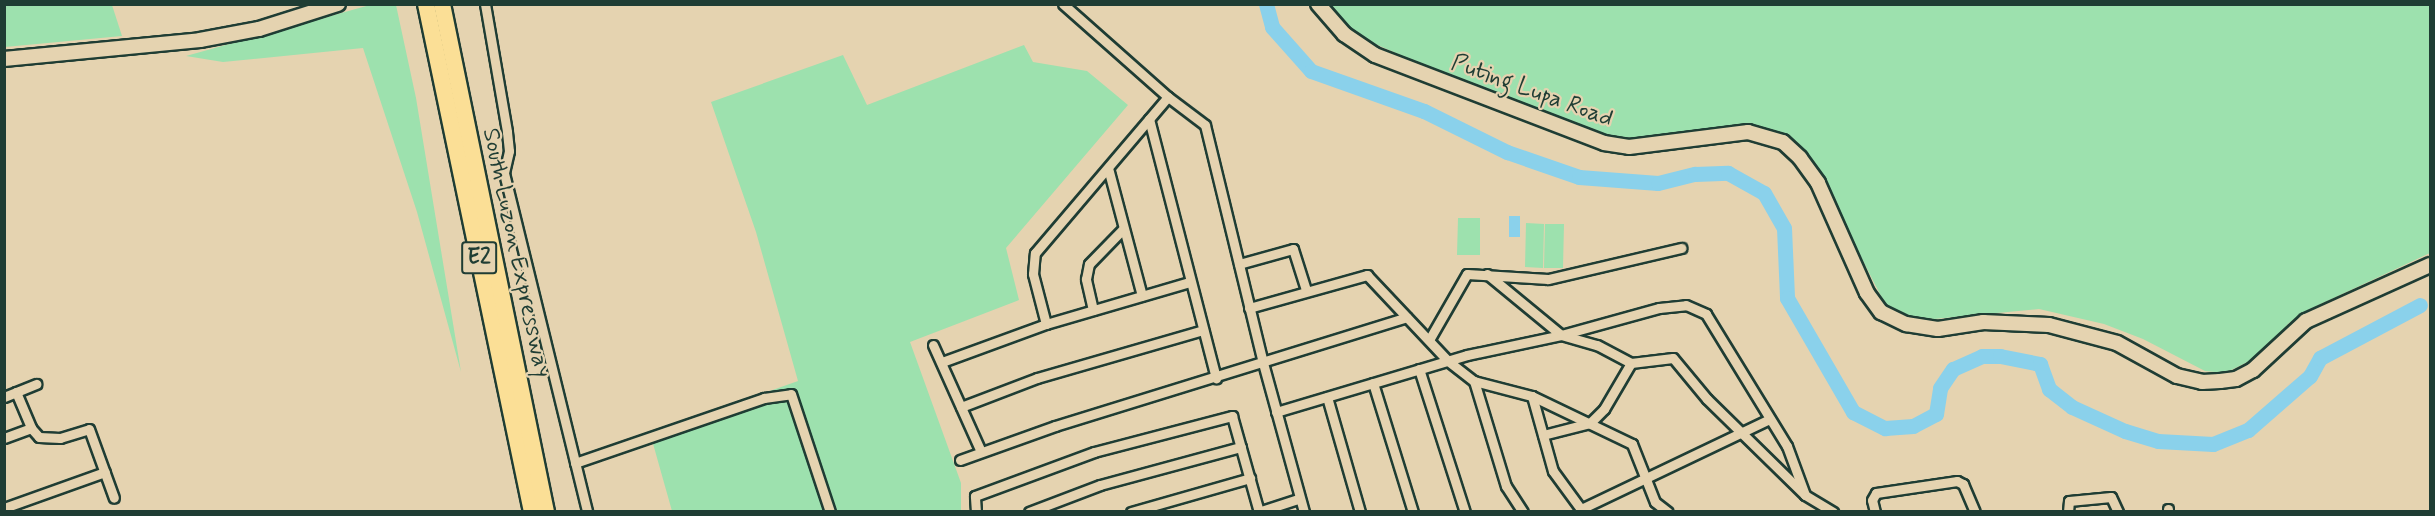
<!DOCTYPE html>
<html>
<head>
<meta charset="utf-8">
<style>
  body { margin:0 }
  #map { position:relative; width:2435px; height:516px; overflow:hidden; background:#e5d3b0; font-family:Mynerve,sans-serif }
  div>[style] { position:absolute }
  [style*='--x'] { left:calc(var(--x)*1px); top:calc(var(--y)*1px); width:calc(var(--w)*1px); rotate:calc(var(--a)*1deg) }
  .green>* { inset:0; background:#9de1ae }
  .water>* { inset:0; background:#8ad1eb }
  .river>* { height:15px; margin:-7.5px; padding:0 7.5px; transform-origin:7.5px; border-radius:7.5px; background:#8ad1eb }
  .roads { filter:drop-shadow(2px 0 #1f3d34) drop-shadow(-2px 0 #1f3d34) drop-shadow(0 2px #1f3d34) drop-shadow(0 -2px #1f3d34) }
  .street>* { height:9px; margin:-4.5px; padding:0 4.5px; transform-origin:4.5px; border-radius:4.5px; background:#e5d3b0 }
  .secondary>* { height:14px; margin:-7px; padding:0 7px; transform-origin:7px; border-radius:7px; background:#e5d3b0 }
  .highway>* { height:16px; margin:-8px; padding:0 8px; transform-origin:8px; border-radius:8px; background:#fbdf96 }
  span { translate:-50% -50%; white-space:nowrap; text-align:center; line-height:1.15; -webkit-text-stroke:4.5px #e5d3b0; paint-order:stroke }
  .shield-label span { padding:2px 4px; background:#e5d3b0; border:2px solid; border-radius:4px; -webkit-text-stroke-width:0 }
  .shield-label { font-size:22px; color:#1f3d34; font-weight:700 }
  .street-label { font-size:24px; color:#1f3d34 }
  .frame { position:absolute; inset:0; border:6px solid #1f3d34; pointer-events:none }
</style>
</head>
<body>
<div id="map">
  <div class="green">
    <i style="clip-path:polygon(5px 4px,112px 5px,122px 36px,5px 47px)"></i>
    <i style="clip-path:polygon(370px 5px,396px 5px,416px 98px,461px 372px,417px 212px,363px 48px,223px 62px,186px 56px)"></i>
    <i style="clip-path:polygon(1325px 5px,2430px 5px,2430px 253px,2308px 310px,2289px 323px,2258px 357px,2225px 373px,2205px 371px,2143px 339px,2104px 324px,2039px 309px,1934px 319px,1908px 316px,1885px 304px,1814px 165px,1781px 134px,1756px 126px,1634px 138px,1590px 134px,1530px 112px,1373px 43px,1341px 24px)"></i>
    <i style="clip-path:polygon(1024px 45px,1033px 62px,1087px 71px,1128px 105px,1006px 248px,1019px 300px,910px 342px,961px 483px,961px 511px,672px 511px,650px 433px,798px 381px,756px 232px,711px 102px,843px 55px,867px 105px)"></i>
    <i style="clip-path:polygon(1458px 218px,1480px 218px,1480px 255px,1457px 255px)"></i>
    <i style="clip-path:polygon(1526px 223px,1544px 224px,1543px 268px,1525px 267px)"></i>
    <i style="clip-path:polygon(1545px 224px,1564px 224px,1563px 268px,1544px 268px)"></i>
  </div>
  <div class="water">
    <i style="clip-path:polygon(1509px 216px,1520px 216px,1520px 237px,1509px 237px)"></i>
  </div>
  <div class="river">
    <i style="--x:1266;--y:4;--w:24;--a:75"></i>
    <i style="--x:1272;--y:27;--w:59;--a:48.4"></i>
    <i style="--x:1311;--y:71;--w:120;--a:19.5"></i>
    <i style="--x:1424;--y:111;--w:93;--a:26.3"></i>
    <i style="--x:1507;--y:152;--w:76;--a:19.1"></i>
    <i style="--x:1579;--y:177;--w:79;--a:4.3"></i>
    <i style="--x:1658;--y:183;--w:38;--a:-14"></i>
    <i style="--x:1695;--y:174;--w:33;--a:-2"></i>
    <i style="--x:1728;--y:173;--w:41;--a:29.1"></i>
    <i style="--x:1764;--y:193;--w:40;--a:60.3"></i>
    <i style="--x:1784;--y:228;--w:70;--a:87.5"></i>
    <i style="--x:1787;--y:298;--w:132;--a:59.9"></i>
    <i style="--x:1853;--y:412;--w:36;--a:27"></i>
    <i style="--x:1885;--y:428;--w:28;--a:-4"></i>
    <i style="--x:1913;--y:426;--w:26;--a:-28"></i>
    <i style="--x:1936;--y:414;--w:26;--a:-81"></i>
    <i style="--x:1940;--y:388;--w:23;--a:-56"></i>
    <i style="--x:1953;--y:369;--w:32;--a:-24"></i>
    <i style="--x:1982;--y:356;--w:18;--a:0"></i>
    <i style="--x:2000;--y:356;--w:41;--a:11.3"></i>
    <i style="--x:2040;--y:364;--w:27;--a:70"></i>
    <i style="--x:2049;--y:389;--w:29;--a:38"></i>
    <i style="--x:2072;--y:407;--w:58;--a:24.4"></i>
    <i style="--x:2125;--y:431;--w:34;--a:17"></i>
    <i style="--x:2158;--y:441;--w:55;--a:3.1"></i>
    <i style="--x:2213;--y:444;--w:38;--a:-22"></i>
    <i style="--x:2248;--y:430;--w:82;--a:-41.1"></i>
    <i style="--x:2310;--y:376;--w:21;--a:-61"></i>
    <i style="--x:2320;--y:358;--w:113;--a:-27.9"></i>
  </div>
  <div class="roads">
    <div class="street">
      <i style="--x:485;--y:4;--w:130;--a:80.2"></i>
      <i style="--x:507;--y:132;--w:19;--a:84"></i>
      <i style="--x:509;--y:151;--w:23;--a:103"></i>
      <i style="--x:504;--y:173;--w:349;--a:76.2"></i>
      <i style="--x:1168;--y:97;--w:46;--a:37.1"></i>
      <i style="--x:1205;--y:125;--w:245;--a:76.3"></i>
      <i style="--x:1263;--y:363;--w:155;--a:74.6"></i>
      <i style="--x:1149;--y:119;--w:268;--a:75.5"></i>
      <i style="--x:1108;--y:168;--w:132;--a:75.1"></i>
      <i style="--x:1239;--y:264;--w:56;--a:-15.5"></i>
      <i style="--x:1293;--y:249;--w:43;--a:72.4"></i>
      <i style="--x:1487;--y:274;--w:96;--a:39.5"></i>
      <i style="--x:1561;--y:335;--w:37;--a:16"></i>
      <i style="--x:1597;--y:345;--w:38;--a:28"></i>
      <i style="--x:1631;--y:363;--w:42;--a:-6.8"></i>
      <i style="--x:1673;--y:358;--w:53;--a:50.3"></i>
      <i style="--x:1707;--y:399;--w:137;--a:44.4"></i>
      <i style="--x:1805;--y:495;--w:33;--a:31"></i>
      <i style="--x:1249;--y:308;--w:123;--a:-15.6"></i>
      <i style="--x:1367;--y:275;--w:118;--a:46.7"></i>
      <i style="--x:1448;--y:361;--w:33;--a:38"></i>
      <i style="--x:1474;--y:381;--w:60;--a:14.5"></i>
      <i style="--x:1532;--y:396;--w:111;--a:25.6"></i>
      <i style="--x:1632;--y:444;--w:62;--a:68.4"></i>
      <i style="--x:1655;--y:502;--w:16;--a:38"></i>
      <i style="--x:1093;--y:310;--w:32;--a:-103"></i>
      <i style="--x:1086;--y:279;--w:15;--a:-79"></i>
      <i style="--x:1089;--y:264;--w:49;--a:-45.8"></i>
      <i style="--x:1046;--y:324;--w:52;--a:-104.6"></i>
      <i style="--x:1033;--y:274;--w:21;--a:-85"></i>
      <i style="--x:1035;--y:253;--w:205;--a:-49.6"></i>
      <i style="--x:1168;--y:97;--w:140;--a:-138.5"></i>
      <i style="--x:1429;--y:340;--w:76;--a:-60.1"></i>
      <i style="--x:1467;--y:274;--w:81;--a:3.5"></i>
      <i style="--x:1548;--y:279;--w:137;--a:-13.1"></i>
      <i style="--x:933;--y:345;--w:117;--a:65.8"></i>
      <i style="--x:942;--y:362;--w:111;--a:-20.1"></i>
      <i style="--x:1046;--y:324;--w:150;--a:-16.3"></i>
      <i style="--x:1419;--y:369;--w:150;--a:72.2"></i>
      <i style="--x:1474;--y:381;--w:110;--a:73.1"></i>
      <i style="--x:1506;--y:486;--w:31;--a:57"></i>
      <i style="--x:1373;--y:383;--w:135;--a:72.8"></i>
      <i style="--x:16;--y:392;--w:39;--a:67"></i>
      <i style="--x:31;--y:428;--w:12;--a:48"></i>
      <i style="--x:39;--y:437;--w:21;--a:3"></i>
      <i style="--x:60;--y:438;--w:30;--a:-17"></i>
      <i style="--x:89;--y:429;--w:73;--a:70.1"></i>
      <i style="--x:1532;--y:396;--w:78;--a:74.4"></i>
      <i style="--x:1553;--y:471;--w:51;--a:53.8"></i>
      <i style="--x:4;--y:397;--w:35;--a:-22"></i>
      <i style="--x:1327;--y:397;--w:120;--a:74"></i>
      <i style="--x:961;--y:407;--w:81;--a:-20.9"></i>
      <i style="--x:1037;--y:378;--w:173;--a:-16.1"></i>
      <i style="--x:1276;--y:412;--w:199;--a:-16.6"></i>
      <i style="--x:1467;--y:355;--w:96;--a:-12"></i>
      <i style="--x:1561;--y:335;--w:102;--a:-15.4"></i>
      <i style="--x:1659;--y:308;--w:27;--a:-6"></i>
      <i style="--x:1686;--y:305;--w:22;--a:24"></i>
      <i style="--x:1706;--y:314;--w:155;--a:58.5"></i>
      <i style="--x:1787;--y:446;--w:52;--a:69.8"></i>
      <i style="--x:1543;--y:435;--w:49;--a:-14.3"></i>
      <i style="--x:1590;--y:423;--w:20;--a:-45"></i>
      <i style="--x:1604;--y:409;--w:53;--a:-59.6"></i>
      <i style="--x:4;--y:438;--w:29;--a:-20"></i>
      <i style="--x:960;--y:460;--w:101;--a:-19.7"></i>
      <i style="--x:1055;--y:426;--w:368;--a:-17.2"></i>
      <i style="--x:575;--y:463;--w:200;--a:-19"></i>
      <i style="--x:764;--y:398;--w:27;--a:-8"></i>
      <i style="--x:791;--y:394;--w:124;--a:71.7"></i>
      <i style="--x:4;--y:508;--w:107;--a:-19.6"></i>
      <i style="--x:1581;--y:509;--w:209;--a:-25.5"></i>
      <i style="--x:2168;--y:509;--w:3;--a:90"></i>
      <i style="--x:976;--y:512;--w:16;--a:-94"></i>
      <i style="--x:975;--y:496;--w:127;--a:-20.3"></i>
      <i style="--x:1094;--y:452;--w:143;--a:-14.6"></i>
      <i style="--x:1232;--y:416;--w:100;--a:74.3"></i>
      <i style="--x:1029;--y:512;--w:76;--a:-20.8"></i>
      <i style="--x:1100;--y:485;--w:146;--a:-15.1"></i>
      <i style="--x:1131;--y:512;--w:124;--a:-15.9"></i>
      <i style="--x:1258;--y:512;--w:42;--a:-18"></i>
      <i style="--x:1875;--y:512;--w:12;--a:-104"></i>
      <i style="--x:1872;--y:500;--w:8;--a:-60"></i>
      <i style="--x:1876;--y:493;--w:82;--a:-8.4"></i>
      <i style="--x:1957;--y:481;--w:7;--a:27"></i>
      <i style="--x:1963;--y:484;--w:30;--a:67"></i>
      <i style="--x:2068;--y:512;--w:11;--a:-85"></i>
      <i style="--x:2069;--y:501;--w:42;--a:-5.4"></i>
      <i style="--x:2111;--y:497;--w:17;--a:65"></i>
    </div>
    <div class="secondary">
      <i style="--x:1318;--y:4;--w:40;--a:49"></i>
      <i style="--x:1344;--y:34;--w:37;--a:34"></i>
      <i style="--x:1375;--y:55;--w:245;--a:21"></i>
      <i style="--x:1604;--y:143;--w:25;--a:9"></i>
      <i style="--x:1629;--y:147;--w:120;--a:-7.2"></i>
      <i style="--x:1748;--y:132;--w:36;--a:16"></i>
      <i style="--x:1783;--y:142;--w:23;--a:43"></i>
      <i style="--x:1800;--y:158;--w:31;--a:54"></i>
      <i style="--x:1818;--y:183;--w:120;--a:66"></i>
      <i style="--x:1867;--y:293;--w:24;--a:54"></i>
      <i style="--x:1881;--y:312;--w:28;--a:26"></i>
      <i style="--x:1906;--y:324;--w:32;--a:9"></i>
      <i style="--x:1938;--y:329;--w:46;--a:-8.8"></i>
      <i style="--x:1983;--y:322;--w:66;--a:2.6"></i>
      <i style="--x:2049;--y:325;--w:70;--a:14.8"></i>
      <i style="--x:2117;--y:343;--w:68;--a:28.8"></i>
      <i style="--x:2177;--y:376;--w:26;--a:13"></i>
      <i style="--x:2202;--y:382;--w:18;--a:-3"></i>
      <i style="--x:2220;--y:381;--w:16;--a:-7"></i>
      <i style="--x:2236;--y:379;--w:19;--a:-28"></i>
      <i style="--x:2253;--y:370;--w:72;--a:-42.8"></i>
      <i style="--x:2306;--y:321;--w:136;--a:-24.3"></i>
      <i style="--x:4;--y:59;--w:197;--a:-5.5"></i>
      <i style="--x:200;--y:40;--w:60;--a:-10.6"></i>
      <i style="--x:259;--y:29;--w:83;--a:-17.6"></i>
    </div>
    <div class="highway">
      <i style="--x:426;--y:4;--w:519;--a:78.21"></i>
      <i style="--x:442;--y:4;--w:519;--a:78.43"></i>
    </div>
  </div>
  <div class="shield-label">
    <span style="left:479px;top:258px">E2</span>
  </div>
  <div class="street-label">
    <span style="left:1532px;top:91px;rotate:20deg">Puting Lupa Road</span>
    <span style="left:516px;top:253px;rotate:78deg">South Luzon Expressway</span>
  </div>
  <div class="frame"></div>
</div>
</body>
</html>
